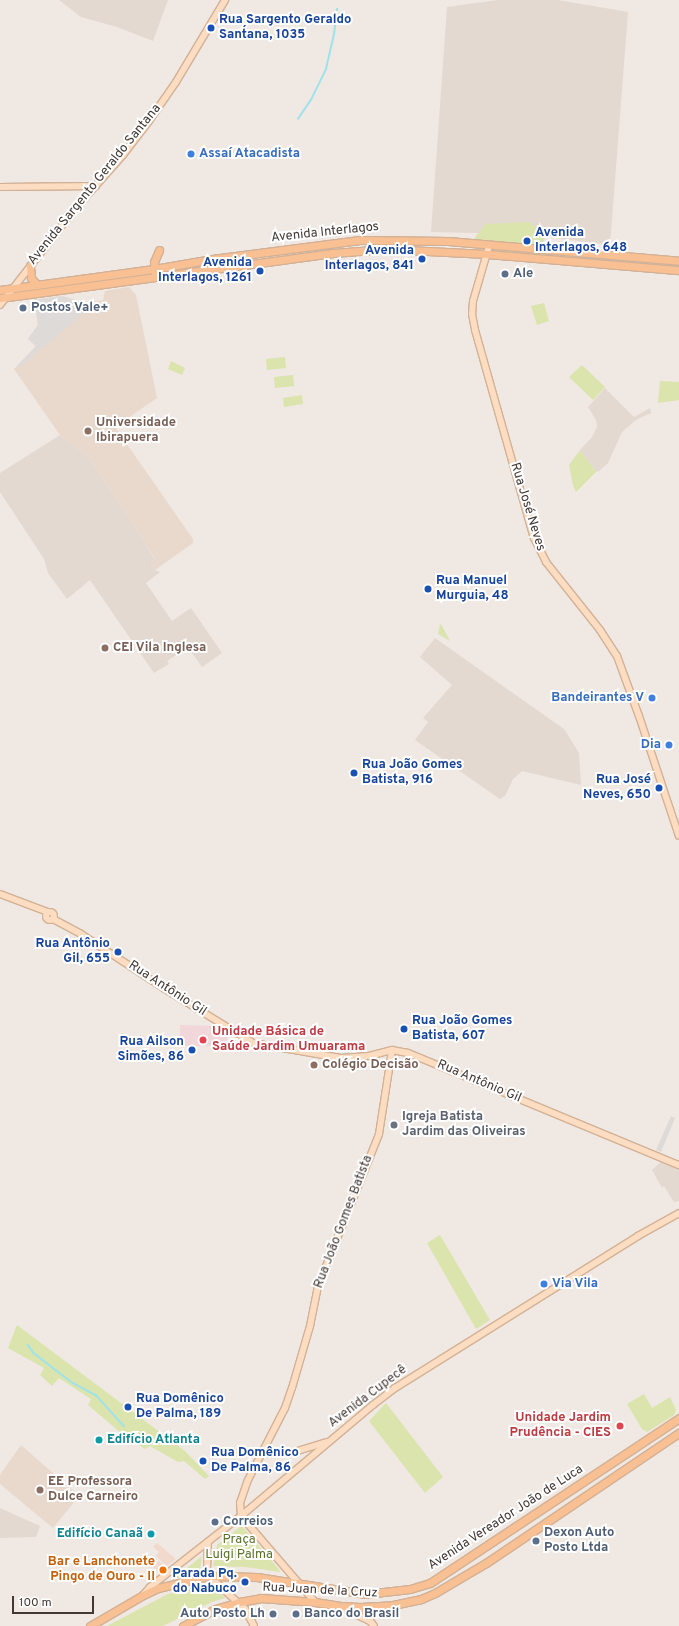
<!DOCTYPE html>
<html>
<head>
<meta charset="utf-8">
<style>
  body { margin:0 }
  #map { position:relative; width:679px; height:1626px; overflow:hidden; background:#f0e8e2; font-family:Overpass,sans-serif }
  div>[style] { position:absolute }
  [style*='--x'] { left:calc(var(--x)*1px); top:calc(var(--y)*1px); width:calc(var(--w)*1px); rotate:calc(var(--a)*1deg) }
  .residential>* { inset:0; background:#e4d9d1 }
  .commercial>* { inset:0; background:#f2d9cd }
  .education>* { inset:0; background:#e9d9cd }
  .medical>* { inset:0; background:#f1d6da }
  .green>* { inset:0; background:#dae4ac }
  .parking>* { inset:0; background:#dedad8 }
  .stream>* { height:1.5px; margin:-0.75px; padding:0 0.75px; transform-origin:0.75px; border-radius:0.75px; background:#a0e2ec }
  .roads { filter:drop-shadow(1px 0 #d2b196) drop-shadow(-1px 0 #d2b196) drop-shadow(0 1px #d2b196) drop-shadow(0 -1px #d2b196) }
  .secondary>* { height:6px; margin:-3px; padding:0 3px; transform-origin:3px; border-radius:3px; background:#fcddc1 }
  .secondary>.ring { margin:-3px; padding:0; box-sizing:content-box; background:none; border:6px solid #fcddc1; border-radius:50% }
  .primary>* { height:7px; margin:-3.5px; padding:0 3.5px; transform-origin:3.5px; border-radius:3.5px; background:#f9c093 }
  .dots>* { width:11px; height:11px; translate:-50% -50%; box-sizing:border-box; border:2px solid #fff; border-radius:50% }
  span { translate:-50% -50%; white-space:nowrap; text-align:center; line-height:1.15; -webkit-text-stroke:4px #fff; paint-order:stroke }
  .transit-label { font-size:13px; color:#164399; font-weight:700 }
  .left { translate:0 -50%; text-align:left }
  .right { translate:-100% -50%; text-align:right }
  .shop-label { font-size:13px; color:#366cbe; font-weight:700 }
  .street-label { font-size:13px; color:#423833 }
  .service-label { font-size:13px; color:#4e5e75; font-weight:700 }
  .education-label { font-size:13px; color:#785e54; font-weight:700 }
  .health-label { font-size:13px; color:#be3a42; font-weight:700 }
  .worship-label { font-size:13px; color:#5b616d; font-weight:700 }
  .culture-label { font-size:13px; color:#0d838f; font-weight:700 }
  .park-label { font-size:13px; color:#58702a }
  .food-label { font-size:13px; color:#c56008; font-weight:700 }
  .scale { position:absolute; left:12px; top:1596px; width:82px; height:18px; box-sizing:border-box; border:2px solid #423833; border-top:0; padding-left:5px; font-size:12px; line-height:14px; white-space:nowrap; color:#423833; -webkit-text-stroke:3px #fff; paint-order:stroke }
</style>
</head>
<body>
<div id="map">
  <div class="residential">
    <i style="clip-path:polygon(59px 0,168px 0,153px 41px,117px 27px,81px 17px)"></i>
    <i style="clip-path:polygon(498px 0,558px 0,628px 12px,610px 245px,523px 234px,431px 232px,447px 7px)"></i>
    <i style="clip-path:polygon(605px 388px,634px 417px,650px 408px,651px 413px,636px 420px,622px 432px,608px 463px,599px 471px,596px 472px,580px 450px,592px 437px,597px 427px,596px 420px,588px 407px)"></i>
    <i style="clip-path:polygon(60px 435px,88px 456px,143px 539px,155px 560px,151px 562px,155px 570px,160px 572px,146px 583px,172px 621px,191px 608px,222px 653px,202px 667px,188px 647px,167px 661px,169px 664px,154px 673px,90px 580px,67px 599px,48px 573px,44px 559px,0 492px,0 473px)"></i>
    <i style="clip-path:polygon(435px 638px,564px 729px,579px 753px,581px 785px,522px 771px,513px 779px,505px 796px,500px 799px,415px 740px,428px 722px,423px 718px,452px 685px,420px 657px)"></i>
    <i style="clip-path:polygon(662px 1161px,679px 1169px,679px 1201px,674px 1202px,664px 1186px,662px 1188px,652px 1170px)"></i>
    <i style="clip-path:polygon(0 1508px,40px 1526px,36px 1537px,0 1538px)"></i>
  </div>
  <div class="commercial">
    <i style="clip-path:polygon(157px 1543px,176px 1559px,167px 1566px,156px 1556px,159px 1552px,153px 1547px)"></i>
    <i style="clip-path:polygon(159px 1561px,167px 1567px,159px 1573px,152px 1567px)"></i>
  </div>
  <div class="education">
    <i style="clip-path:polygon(129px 287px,136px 295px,157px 398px,115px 427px,193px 539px,193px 543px,155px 570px,151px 562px,155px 559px,143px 539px,88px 456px,60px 435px,14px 369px,36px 346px,28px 339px,38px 325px,34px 300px,62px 296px,86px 303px,103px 300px,105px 291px)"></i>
    <i style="clip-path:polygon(21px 1445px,79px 1496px,53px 1528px,0 1484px,0 1475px)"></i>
  </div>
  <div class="medical">
    <i style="clip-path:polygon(180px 1025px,214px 1026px,227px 1034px,227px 1045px,180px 1047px)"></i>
  </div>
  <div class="green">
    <i style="clip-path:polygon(530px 222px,545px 238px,541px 247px,472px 241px,486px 224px)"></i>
    <i style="clip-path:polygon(544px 303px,549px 321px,537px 325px,531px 306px)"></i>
    <i style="clip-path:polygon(285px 357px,286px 368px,267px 370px,266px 359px)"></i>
    <i style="clip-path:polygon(171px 361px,185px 368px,182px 375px,168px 369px)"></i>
    <i style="clip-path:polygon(582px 365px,605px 387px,593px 400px,569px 377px)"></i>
    <i style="clip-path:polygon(293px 375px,294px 386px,275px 388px,274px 377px)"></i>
    <i style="clip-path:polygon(660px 381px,679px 382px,679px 400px,658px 403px)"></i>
    <i style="clip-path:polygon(302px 395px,303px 404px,284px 407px,283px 398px)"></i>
    <i style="clip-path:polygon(580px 450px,596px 472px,576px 492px,573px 485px,569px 465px)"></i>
    <i style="clip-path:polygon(440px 624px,442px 626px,450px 641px,438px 634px)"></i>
    <i style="clip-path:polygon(440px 1235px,490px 1320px,476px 1329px,427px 1243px)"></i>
    <i style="clip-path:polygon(17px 1325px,185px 1451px,209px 1476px,205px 1479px,184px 1461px,178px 1462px,150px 1446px,145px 1449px,121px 1433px,88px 1405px,91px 1399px,59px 1378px,52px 1386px,40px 1375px,44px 1368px,8px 1348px)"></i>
    <i style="clip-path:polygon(644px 1394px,652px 1408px,670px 1397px,676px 1410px,674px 1415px,647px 1432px,642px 1429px,627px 1404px)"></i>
    <i style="clip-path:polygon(386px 1403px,443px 1477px,425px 1493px,369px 1421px)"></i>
    <i style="clip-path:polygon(241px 1526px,243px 1527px,281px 1572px,245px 1567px,213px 1566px,217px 1545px)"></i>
    <i style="clip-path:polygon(202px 1556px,200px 1570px,171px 1581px)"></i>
    <i style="clip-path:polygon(211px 1583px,225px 1598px,212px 1602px,163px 1626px,107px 1626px,168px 1594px)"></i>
  </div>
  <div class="parking">
    <i style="clip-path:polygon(62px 296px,86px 303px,86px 311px,19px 368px,17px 366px,36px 346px,28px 339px,38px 325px,34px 300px)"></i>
    <i style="clip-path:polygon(671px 1116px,675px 1118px,661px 1152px,656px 1150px)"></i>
  </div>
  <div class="stream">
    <i style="--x:298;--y:119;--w:23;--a:-56"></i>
    <i style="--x:311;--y:100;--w:34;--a:-64"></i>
    <i style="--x:326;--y:69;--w:36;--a:-77"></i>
    <i style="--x:334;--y:34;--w:25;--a:-83"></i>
    <i style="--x:28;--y:1345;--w:10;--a:53"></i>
    <i style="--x:34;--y:1353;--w:29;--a:38"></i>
    <i style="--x:57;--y:1371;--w:20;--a:37"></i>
    <i style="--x:73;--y:1383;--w:26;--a:28"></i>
    <i style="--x:96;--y:1395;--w:42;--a:47.9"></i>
  </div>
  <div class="roads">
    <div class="secondary">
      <i style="--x:0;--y:187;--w:96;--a:-0.6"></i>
      <i style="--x:489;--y:246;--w:57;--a:106.2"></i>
      <i style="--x:473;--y:301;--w:13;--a:94"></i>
      <i style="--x:472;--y:314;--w:16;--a:79"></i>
      <i style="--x:475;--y:330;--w:216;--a:74.2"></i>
      <i style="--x:534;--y:538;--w:27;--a:63"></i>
      <i style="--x:546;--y:562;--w:87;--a:51.5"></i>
      <i style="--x:600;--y:630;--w:31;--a:57"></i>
      <i style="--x:617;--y:656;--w:64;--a:69.9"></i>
      <i style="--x:639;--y:716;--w:126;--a:71.6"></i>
      <i style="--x:0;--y:305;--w:122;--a:-52"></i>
      <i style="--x:75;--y:209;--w:72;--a:-48.4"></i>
      <i style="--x:123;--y:155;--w:43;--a:-52.6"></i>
      <i style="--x:149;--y:121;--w:47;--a:-55.3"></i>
      <i style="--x:176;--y:82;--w:96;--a:-59.1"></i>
      <i style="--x:0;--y:894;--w:51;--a:20.6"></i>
      <i class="ring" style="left:46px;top:912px;width:2px;height:2px"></i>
      <i style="--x:53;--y:919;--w:32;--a:28"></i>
      <i style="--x:81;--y:934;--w:100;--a:33.2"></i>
      <i style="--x:165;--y:989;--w:103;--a:31.5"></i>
      <i style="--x:253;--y:1043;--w:89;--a:9.7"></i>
      <i style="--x:341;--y:1058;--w:28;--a:-4"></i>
      <i style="--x:369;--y:1056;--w:24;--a:-15"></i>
      <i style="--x:392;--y:1050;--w:16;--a:11"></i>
      <i style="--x:408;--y:1053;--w:293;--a:22.5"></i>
      <i style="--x:260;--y:1454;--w:12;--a:0"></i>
      <i style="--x:272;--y:1454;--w:22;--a:-5"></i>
      <i style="--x:294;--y:1452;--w:34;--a:-17"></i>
      <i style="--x:241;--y:1516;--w:13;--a:-94"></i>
      <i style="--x:240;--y:1503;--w:24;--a:-71"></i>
      <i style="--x:248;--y:1480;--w:81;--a:-62.8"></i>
      <i style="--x:285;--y:1408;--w:21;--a:-71"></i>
      <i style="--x:292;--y:1388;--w:65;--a:-73.8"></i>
      <i style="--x:310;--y:1326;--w:41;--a:-78.7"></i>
      <i style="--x:318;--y:1286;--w:164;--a:-68.1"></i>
      <i style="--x:379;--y:1134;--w:85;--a:-81.2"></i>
      <i style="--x:241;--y:1516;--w:113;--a:49.3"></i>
      <i style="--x:208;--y:1542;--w:27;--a:92"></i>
      <i style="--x:207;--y:1569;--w:7;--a:74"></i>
      <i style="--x:209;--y:1576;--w:49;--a:42.5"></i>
      <i style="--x:245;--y:1609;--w:19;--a:62"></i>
      <i style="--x:144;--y:1594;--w:9;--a:-49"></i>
      <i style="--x:150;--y:1587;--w:115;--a:-38"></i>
      <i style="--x:241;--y:1516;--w:172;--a:-40.1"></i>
      <i style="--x:373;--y:1405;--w:28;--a:-38"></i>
      <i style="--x:395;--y:1388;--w:287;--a:-32"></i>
      <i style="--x:638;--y:1236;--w:47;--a:-29.3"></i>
      <i style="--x:341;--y:1607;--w:32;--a:26"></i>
      <i style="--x:370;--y:1621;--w:6;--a:51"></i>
    </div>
    <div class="primary">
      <i style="--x:30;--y:266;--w:12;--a:85"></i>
      <i style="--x:31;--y:278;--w:9;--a:49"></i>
      <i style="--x:155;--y:272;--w:10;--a:-96"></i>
      <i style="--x:154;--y:262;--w:13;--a:-67"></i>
      <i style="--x:0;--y:290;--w:155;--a:-7.8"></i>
      <i style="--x:154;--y:269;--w:59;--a:-9.8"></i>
      <i style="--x:212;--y:259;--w:149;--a:-7.3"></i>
      <i style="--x:360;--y:240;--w:88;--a:0.7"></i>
      <i style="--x:448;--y:241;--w:232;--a:4.9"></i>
      <i style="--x:0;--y:298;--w:336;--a:-7.7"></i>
      <i style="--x:333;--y:253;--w:54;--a:-4.2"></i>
      <i style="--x:387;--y:249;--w:100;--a:2.9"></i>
      <i style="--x:487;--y:254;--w:193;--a:4.8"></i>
      <i style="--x:90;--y:1626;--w:61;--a:-30.3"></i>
      <i style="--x:143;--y:1595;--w:17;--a:-25"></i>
      <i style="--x:158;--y:1588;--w:52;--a:-13.2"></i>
      <i style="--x:209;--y:1576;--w:48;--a:1.2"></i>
      <i style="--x:257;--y:1577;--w:110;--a:8.9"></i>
      <i style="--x:366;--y:1594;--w:44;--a:-6.5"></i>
      <i style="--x:410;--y:1589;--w:21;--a:-17"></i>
      <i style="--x:430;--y:1583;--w:299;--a:-33.5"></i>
      <i style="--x:183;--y:1626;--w:36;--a:-28"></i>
      <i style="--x:215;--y:1609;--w:25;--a:-16"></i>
      <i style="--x:239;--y:1602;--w:22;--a:-10"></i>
      <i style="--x:261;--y:1598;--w:54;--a:4.2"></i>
      <i style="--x:315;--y:1602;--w:26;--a:9"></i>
      <i style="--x:341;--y:1606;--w:19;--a:3"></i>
      <i style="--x:360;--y:1607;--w:33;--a:-3"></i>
      <i style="--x:393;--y:1605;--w:29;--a:-12"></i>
      <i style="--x:421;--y:1599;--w:15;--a:-23"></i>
      <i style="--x:435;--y:1593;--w:59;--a:-30.5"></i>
      <i style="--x:486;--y:1563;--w:233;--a:-34"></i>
    </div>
  </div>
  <div class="dots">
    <i style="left:211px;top:28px;background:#1a4fb4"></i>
    <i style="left:191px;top:154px;background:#3f7fe0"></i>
    <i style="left:527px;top:241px;background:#1a4fb4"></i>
    <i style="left:422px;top:259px;background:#1a4fb4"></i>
    <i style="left:260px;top:271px;background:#1a4fb4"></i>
    <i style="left:505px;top:274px;background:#5c6f8a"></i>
    <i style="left:23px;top:308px;background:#5c6f8a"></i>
    <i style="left:88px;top:431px;background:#8d6e63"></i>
    <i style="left:428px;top:589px;background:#1a4fb4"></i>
    <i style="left:105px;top:648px;background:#8d6e63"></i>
    <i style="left:652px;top:698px;background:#3f7fe0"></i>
    <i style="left:669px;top:745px;background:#3f7fe0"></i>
    <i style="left:354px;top:773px;background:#1a4fb4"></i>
    <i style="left:659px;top:788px;background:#1a4fb4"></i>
    <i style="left:118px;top:952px;background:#1a4fb4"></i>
    <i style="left:404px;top:1029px;background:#1a4fb4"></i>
    <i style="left:203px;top:1040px;background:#e0444e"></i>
    <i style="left:192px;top:1050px;background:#1a4fb4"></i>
    <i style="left:314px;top:1065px;background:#8d6e63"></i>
    <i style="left:394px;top:1125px;background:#6b7280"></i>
    <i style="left:544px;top:1284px;background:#3f7fe0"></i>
    <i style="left:128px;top:1407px;background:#1a4fb4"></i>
    <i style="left:620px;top:1426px;background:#e0444e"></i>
    <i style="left:99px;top:1440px;background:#0f9aa8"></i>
    <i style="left:203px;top:1461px;background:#1a4fb4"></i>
    <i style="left:40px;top:1490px;background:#8d6e63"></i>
    <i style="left:215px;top:1522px;background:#5c6f8a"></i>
    <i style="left:151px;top:1534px;background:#0f9aa8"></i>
    <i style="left:536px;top:1541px;background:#5c6f8a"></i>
    <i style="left:163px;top:1570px;background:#e8710a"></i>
    <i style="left:245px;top:1582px;background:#1a4fb4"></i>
    <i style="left:273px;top:1614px;background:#5c6f8a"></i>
    <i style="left:296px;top:1614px;background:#5c6f8a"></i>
  </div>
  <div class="transit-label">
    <span class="left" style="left:219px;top:28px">Rua Sargento Geraldo<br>Sant´ana, 1035</span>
    <span class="left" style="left:535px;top:241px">Avenida<br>Interlagos, 648</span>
    <span class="right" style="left:414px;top:259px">Avenida<br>Interlagos, 841</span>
    <span class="right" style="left:252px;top:271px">Avenida<br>Interlagos, 1261</span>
    <span class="left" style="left:436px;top:589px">Rua Manuel<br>Murguia, 48</span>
    <span class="left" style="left:362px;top:773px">Rua João Gomes<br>Batista, 916</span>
    <span class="right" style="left:651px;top:788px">Rua José<br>Neves, 650</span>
    <span class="right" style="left:110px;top:952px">Rua Antônio<br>Gil, 655</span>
    <span class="left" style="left:412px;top:1029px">Rua João Gomes<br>Batista, 607</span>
    <span class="right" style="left:184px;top:1050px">Rua Ailson<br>Simões, 86</span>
    <span class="left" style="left:136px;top:1407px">Rua Domênico<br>De Palma, 189</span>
    <span class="left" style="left:211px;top:1461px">Rua Domênico<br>De Palma, 86</span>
    <span class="right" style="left:237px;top:1582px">Parada Pq.<br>do Nabuco</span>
  </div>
  <div class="shop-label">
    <span class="left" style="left:199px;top:154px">Assaí Atacadista</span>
    <span class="right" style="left:644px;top:698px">Bandeirantes V</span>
    <span class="right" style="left:661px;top:745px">Dia</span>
    <span class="left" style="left:552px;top:1284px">Via Vila</span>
  </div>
  <div class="street-label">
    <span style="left:95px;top:185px;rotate:-51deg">Avenida Sargento Geraldo Santana</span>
    <span style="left:325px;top:233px;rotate:-6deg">Avenida Interlagos</span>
    <span style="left:527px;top:507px;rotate:73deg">Rua José Neves</span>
    <span style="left:167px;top:989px;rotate:33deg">Rua Antônio Gil</span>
    <span style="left:479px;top:1082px;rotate:23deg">Rua Antônio Gil</span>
    <span style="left:344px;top:1222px;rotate:-69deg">Rua João Gomes Batista</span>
    <span style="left:368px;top:1397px;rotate:-37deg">Avenida Cupecê</span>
    <span style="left:506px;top:1518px;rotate:-33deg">Avenida Vereador João de Luca</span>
    <span style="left:320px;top:1591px;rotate:3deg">Rua Juan de la Cruz</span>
  </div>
  <div class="service-label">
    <span class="left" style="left:513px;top:274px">Ale</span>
    <span class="left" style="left:31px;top:308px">Postos Vale+</span>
    <span class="left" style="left:223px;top:1522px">Correios</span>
    <span class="left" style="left:544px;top:1541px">Dexon Auto<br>Posto Ltda</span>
    <span class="right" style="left:265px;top:1614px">Auto Posto Lh</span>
    <span class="left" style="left:304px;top:1614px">Banco do Brasil</span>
  </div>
  <div class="education-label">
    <span class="left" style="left:96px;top:431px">Universidade<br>Ibirapuera</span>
    <span class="left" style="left:113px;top:648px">CEI Vila Inglesa</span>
    <span class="left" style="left:322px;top:1065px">Colégio Decisão</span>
    <span class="left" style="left:48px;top:1490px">EE Professora<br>Dulce Carneiro</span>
  </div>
  <div class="health-label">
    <span class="left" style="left:212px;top:1040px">Unidade Básica de<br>Saúde Jardim Umuarama</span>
    <span class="right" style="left:611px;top:1426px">Unidade Jardim<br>Prudência - CIES</span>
  </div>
  <div class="worship-label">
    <span class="left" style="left:402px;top:1125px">Igreja Batista<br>Jardim das Oliveiras</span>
  </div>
  <div class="culture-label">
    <span class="left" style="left:107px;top:1440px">Edifício Atlanta</span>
    <span class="right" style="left:143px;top:1534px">Edifício Canaã</span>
  </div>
  <div class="park-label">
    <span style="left:239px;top:1548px">Praça<br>Luigi Palma</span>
  </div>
  <div class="food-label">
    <span class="right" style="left:155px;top:1570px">Bar e Lanchonete<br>Pingo de Ouro - II</span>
  </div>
  <div class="scale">100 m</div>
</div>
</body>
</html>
